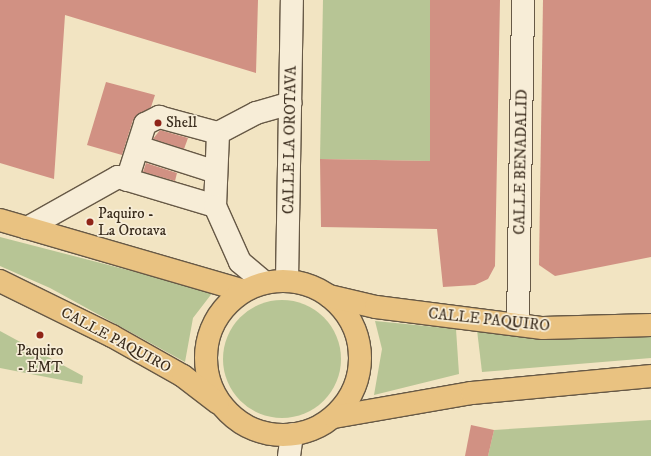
<!DOCTYPE html>
<html>
<head>
<meta charset="utf-8">
<style>
  body { margin:0 }
  #map { position:relative; width:651px; height:456px; overflow:hidden; background:#f2e4c2; font-family:"IM FELL DW Pica",serif }
  div>[style] { position:absolute }
  [style*='--x'] { left:calc(var(--x)*1px); top:calc(var(--y)*1px); width:calc(var(--w)*1px); rotate:calc(var(--a)*1deg) }
  .green>* { inset:0; background:#b7c595 }
  .round { border-radius:50% }
  .building>* { inset:0; background:#d19183 }
  .roads { filter:drop-shadow(1px 0 #675946) drop-shadow(-1px 0 #675946) drop-shadow(0 1px #675946) drop-shadow(0 -1px #675946) }
  .minor>* { height:22px; margin:-11px; padding:0 11px; transform-origin:11px; border-radius:11px; background:#f7edd7 }
  .major>* { height:22px; margin:-11px; padding:0 11px; transform-origin:11px; border-radius:11px; background:#e9c281 }
  .major>.ring { margin:-11px; padding:0; box-sizing:content-box; background:none; border:22px solid #e9c281; border-radius:50% }
  .dots>* { width:11px; height:11px; translate:-50% -50%; box-sizing:border-box; border:2px solid #f7edd7; border-radius:50% }
  span { translate:-50% -50%; white-space:nowrap; text-align:center; line-height:1.15; -webkit-text-stroke:3.5px #f7edd7; paint-order:stroke }
  .poi-label { font-size:15px; color:#392b1c }
  .left { translate:0 -50%; text-align:left }
  .street-label { font-size:15px; color:#392b1c }
</style>
</head>
<body>
<div id="map">
  <div class="green">
    <i style="clip-path:polygon(323px 0,430px 0,430px 161px,320px 159px)"></i>
    <i style="clip-path:polygon(0 237px,213px 292px,193px 318px,185px 362px,50px 288px,0 266px)"></i>
    <i class="round" style="left:223px;top:300px;width:118px;height:118px"></i>
    <i style="clip-path:polygon(375px 321px,456px 329px,459px 374px,374px 395px,382px 349px)"></i>
    <i style="clip-path:polygon(477px 330px,651px 337px,651px 358px,482px 372px)"></i>
    <i style="clip-path:polygon(0 331px,83px 376px,82px 384px,0 368px)"></i>
    <i style="clip-path:polygon(651px 420px,651px 456px,488px 456px,494px 430px)"></i>
  </div>
  <div class="building">
    <i style="clip-path:polygon(0 0,258px 0,256px 73px,65px 15px,54px 179px,30px 172px,0 163px)"></i>
    <i style="clip-path:polygon(430px 0,500px 0,495px 266px,488px 279px,475px 285px,443px 287px,437px 229px,321px 227px,320px 159px,430px 161px)"></i>
    <i style="clip-path:polygon(543px 0,651px 0,651px 257px,555px 276px,539px 265px)"></i>
    <i style="clip-path:polygon(106px 82px,155px 95px,151px 107px,133px 120px,122px 155px,87px 145px)"></i>
    <i style="clip-path:polygon(160px 130px,188px 138px,184px 149px,153px 139px)"></i>
    <i style="clip-path:polygon(146px 163px,177px 173px,175px 181px,143px 172px)"></i>
    <i style="clip-path:polygon(471px 425px,494px 430px,488px 456px,465px 456px)"></i>
  </div>
  <div class="roads">
    <div class="minor">
      <i style="--x:138;--y:147;--w:82;--a:17.8"></i>
      <i style="--x:127;--y:180;--w:59;--a:-72.2"></i>
      <i style="--x:145;--y:124;--w:16;--a:-27"></i>
      <i style="--x:159;--y:117;--w:61;--a:15.2"></i>
      <i style="--x:218;--y:133;--w:43;--a:-27.8"></i>
      <i style="--x:256;--y:113;--w:36;--a:-16"></i>
      <i style="--x:215;--y:206;--w:73;--a:-87.6"></i>
      <i style="--x:27;--y:228;--w:104;--a:-29.3"></i>
      <i style="--x:118;--y:177;--w:101;--a:16.6"></i>
      <i style="--x:215;--y:206;--w:61;--a:65.9"></i>
      <i style="--x:240;--y:262;--w:31;--a:40"></i>
      <i style="--x:287;--y:280;--w:280;--a:-89"></i>
      <i style="--x:518;--y:324;--w:324;--a:-89.1"></i>
      <i style="--x:289;--y:456;--w:22;--a:-82"></i>
    </div>
    <div class="major">
      <i style="--x:0;--y:220;--w:254;--a:16.2"></i>
      <i class="ring" style="left:206px;top:281px;width:132px;height:132px"></i>
      <i style="--x:0;--y:281;--w:125;--a:26.2"></i>
      <i style="--x:112;--y:336;--w:81;--a:29.4"></i>
      <i style="--x:183;--y:376;--w:44;--a:37.6"></i>
      <i style="--x:329;--y:296;--w:48;--a:13.2"></i>
      <i style="--x:376;--y:307;--w:168;--a:7.2"></i>
      <i style="--x:543;--y:328;--w:108;--a:-1.6"></i>
      <i style="--x:334;--y:417;--w:140;--a:-9.9"></i>
      <i style="--x:472;--y:393;--w:180;--a:-5.4"></i>
    </div>
  </div>
  <div class="dots">
    <i style="left:158px;top:123px;background:#8f2418"></i>
    <i style="left:90px;top:222px;background:#8f2418"></i>
    <i style="left:40px;top:335px;background:#8f2418"></i>
  </div>
  <div class="poi-label">
    <span class="left" style="left:166px;top:123px">Shell</span>
    <span class="left" style="left:98px;top:222px">Paquiro -<br>La Orotava</span>
    <span style="left:40px;top:359px">Paquiro<br>- EMT</span>
  </div>
  <div class="street-label">
    <span style="left:290px;top:140px;rotate:-89deg">CALLE LA OROTAVA</span>
    <span style="left:521px;top:162px;rotate:-89deg">CALLE BENADALID</span>
    <span style="left:489px;top:320px;rotate:6deg">CALLE PAQUIRO</span>
    <span style="left:116px;top:340px;rotate:28deg">CALLE PAQUIRO</span>
  </div>
</div>
</body>
</html>
